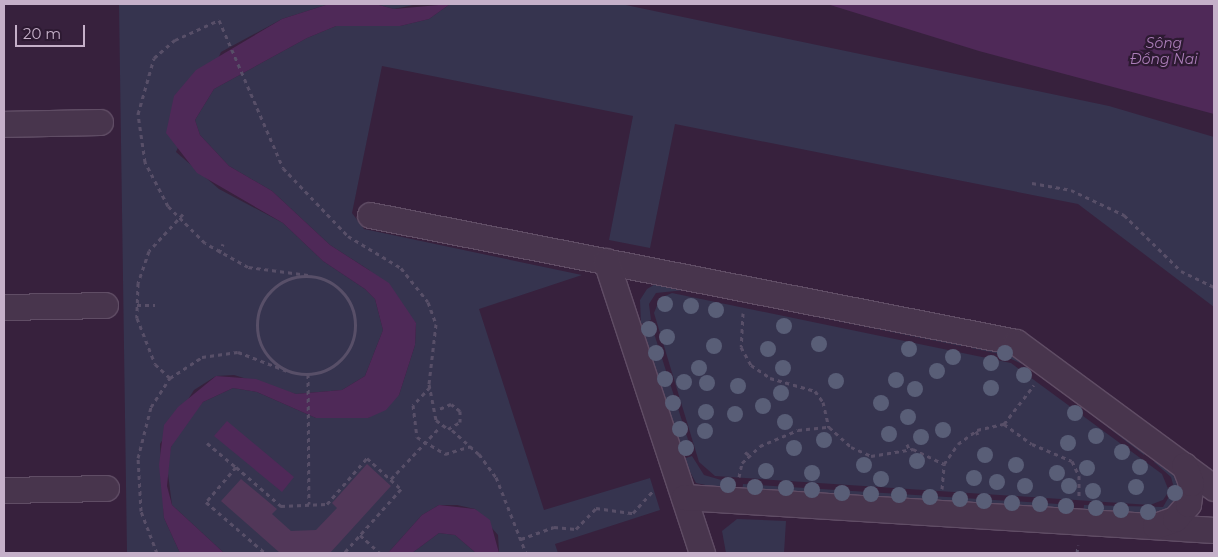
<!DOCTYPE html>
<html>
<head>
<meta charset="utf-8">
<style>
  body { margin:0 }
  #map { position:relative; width:1218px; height:557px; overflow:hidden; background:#37213d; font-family:Montserrat,sans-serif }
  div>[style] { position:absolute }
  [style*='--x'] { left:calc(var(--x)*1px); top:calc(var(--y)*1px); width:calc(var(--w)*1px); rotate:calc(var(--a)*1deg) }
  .green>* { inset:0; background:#36344f }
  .water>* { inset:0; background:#4f2958 }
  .building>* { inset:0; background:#523759 }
  .path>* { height:3px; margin-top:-1.5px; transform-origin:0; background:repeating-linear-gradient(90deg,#584f68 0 4px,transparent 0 8px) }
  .path>.ring { margin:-1.5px; padding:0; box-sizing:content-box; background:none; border:3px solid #584f68; border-radius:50% }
  .roads { filter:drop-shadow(1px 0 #604d65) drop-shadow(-1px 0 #604d65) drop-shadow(0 1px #604d65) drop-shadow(0 -1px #604d65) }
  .minor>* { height:25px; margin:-12.5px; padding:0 12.5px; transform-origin:12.5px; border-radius:12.5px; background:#48354d }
  .trees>* { width:16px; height:16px; margin:-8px; border-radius:50%; background:#595e77 }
  span { translate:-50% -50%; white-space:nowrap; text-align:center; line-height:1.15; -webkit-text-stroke:4.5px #2d1a32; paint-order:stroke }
  .water-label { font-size:14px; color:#ab7db8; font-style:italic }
  .frame { position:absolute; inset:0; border:5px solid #c5b0c9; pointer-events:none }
  .scale { position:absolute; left:15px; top:25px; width:70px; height:22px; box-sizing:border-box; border:2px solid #c5b0c9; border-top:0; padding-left:6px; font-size:15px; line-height:18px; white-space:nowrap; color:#c5b0c9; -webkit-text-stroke:4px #2d1a32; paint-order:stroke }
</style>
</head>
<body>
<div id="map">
  <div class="green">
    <i style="clip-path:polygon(119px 4px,329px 4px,282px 19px,221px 52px,176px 152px,219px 189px,283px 223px,323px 261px,365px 289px,375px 299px,383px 330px,365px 376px,342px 390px,296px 394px,234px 375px,216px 376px,194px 390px,160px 444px,164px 518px,180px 553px,127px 553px)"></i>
    <i style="clip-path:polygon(375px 4px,418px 4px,394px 9px)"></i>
    <i style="clip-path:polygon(450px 4px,621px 4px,1109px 106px,1214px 137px,1214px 307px,1078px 204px,675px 124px,650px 248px,609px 240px,633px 116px,382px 66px,352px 213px,364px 229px,582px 275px,479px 309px,544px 510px,650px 478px,660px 510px,555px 544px,558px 553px,499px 553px,498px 535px,475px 509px,457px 505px,439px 505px,422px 515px,388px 553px,224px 553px,172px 505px,167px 466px,171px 447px,187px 420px,203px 402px,233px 388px,257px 392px,316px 418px,368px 418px,399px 395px,415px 345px,416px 323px,369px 270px,330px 245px,272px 191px,229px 166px,200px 135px,195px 120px,214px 89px,307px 38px,336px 26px,400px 26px,429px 19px)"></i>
    <i style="clip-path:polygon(687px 282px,685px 290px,656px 293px,649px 304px,651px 320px,641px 324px,640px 300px,647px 289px,657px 283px)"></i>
    <i style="clip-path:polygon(695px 284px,962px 339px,961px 346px,693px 292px)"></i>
    <i style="clip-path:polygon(672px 293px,1011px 363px,1162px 474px,1169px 491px,1163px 500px,1150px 505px,715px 476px,699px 462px,654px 313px,660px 298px)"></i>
    <i style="clip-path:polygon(652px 327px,691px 449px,681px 452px,643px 330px)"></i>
    <i style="clip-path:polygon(973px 341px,1003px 347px,1149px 449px,1144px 455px,1029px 367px,1000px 354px,971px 348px)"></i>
    <i style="clip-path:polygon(692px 456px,704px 475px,735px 484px,734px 491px,696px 483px,683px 459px)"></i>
    <i style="clip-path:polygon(1159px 456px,1180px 480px,1176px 503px,1161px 516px,1083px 513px,1084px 505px,1163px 507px,1174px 488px,1171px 477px,1154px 462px)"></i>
    <i style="clip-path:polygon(743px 484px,1074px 505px,1074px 512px,742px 491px)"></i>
    <i style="clip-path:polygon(737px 519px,786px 521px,784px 553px,726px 553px,722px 531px)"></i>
    <i style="clip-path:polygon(439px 533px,455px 535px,476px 553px,412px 553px)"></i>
  </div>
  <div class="water">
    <i style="clip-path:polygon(329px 4px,375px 4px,394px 9px,450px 4px,429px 19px,400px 26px,336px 26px,307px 38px,214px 89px,195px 120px,200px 135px,229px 166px,272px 191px,330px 245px,389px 283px,416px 323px,415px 345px,399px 395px,386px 410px,368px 418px,316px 418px,257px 392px,233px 388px,203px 402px,171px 447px,167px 486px,172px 505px,224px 553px,180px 553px,164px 518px,159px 465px,164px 425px,178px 407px,216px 376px,256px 379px,296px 394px,342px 390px,365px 376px,383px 330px,375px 299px,365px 289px,323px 261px,283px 223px,197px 173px,166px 133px,174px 96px,196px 70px,282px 19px)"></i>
    <i style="clip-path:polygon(827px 4px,1214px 4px,1214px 114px,979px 51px)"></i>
    <i style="clip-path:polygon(227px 421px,294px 477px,282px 492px,214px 436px)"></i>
    <i style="clip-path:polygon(439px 505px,475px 509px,490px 520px,499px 553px,476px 553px,455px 535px,439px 533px,412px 553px,388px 553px,422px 515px)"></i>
  </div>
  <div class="building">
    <i style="clip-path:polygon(367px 464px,391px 486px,330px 553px,280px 553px,221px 501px,241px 479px,277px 509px,272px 514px,291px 531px,316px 530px,337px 508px,332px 503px)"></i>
  </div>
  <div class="path">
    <i style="--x:1032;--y:183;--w:40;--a:10"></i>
    <i style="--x:1071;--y:190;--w:59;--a:25.3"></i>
    <i style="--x:1124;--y:215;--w:80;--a:44.5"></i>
    <i style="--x:1181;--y:271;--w:37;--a:26"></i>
    <i style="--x:183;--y:214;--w:50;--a:132.6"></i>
    <i style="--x:149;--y:251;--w:34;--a:109"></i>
    <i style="--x:138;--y:283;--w:35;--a:92"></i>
    <i style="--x:137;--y:318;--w:49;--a:68.6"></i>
    <i style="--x:155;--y:364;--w:21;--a:43"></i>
    <i style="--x:170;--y:378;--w:38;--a:-33"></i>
    <i style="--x:202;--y:357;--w:36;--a:-8"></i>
    <i style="--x:238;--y:352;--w:53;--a:21.2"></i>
    <i style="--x:219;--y:253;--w:10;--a:-66"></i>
    <i style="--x:308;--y:275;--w:61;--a:-172.4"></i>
    <i style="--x:248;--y:267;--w:49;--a:-150.8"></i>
    <i style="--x:205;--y:243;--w:52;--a:-135"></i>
    <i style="--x:168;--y:206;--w:50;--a:-117.6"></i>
    <i style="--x:145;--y:162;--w:49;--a:-98.3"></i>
    <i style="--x:138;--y:114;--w:58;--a:-74.1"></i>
    <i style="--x:154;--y:58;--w:28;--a:-41"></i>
    <i style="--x:175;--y:40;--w:48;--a:-24.4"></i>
    <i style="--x:219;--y:20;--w:161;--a:66.6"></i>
    <i style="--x:283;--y:168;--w:94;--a:46.3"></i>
    <i style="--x:348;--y:236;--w:62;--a:31.1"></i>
    <i style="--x:401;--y:268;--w:43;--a:51.5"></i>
    <i style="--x:428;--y:302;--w:23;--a:70"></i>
    <i style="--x:436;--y:324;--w:60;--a:96.7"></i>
    <i style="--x:429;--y:384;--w:37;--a:79"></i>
    <i style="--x:436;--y:420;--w:15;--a:37"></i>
    <i style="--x:448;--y:429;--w:14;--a:-30"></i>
    <i style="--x:460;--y:422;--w:11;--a:-90"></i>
    <i style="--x:460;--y:411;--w:11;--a:-142"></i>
    <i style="--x:451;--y:404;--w:15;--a:157"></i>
    <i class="ring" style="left:257px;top:276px;width:95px;height:95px"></i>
    <i style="--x:137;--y:305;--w:18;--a:0"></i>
    <i style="--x:743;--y:313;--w:34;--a:93"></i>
    <i style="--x:741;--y:347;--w:21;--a:61"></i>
    <i style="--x:751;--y:365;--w:23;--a:34"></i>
    <i style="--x:770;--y:378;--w:47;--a:16.1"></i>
    <i style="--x:815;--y:391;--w:14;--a:54"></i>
    <i style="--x:823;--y:402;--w:26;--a:77"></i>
    <i style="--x:829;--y:427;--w:30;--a:42"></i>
    <i style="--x:851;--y:447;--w:22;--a:24"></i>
    <i style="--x:871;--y:456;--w:43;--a:-9.5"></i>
    <i style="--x:913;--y:449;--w:34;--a:26"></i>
    <i style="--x:308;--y:374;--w:130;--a:89.6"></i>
    <i style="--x:430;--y:387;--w:25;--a:133"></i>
    <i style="--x:413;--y:405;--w:32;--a:83"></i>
    <i style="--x:417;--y:437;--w:33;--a:31"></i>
    <i style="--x:445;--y:454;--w:27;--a:-17"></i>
    <i style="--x:1004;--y:424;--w:49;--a:-52.4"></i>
    <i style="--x:452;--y:430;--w:36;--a:42"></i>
    <i style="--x:479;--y:454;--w:29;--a:54"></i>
    <i style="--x:496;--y:477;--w:82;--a:68.5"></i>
    <i style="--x:976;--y:431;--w:4;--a:63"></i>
    <i style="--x:207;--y:443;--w:38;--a:40"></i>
    <i style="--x:236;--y:467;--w:46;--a:130.6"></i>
    <i style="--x:206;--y:502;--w:78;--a:40.8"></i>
    <i style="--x:907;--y:444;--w:5;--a:68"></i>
    <i style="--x:745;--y:452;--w:5;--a:37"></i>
    <i style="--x:236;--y:467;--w:60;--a:40.9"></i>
    <i style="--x:281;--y:506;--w:46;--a:-2.5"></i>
    <i style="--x:327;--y:504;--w:61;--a:-49"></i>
    <i style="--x:367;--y:458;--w:46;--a:42.4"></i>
    <i style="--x:401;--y:489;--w:86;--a:131.7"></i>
    <i style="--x:739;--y:477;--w:14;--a:-78"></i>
    <i style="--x:742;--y:463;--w:25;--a:-43"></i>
    <i style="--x:760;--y:446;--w:41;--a:-22.8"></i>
    <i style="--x:798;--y:430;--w:31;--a:-6"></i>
    <i style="--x:391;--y:479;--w:71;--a:-46.7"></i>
    <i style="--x:942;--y:489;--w:25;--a:-85"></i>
    <i style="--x:944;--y:464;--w:24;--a:-55"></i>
    <i style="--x:958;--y:444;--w:24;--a:-36"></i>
    <i style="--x:977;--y:430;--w:28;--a:-13"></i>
    <i style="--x:1004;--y:424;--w:34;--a:36"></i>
    <i style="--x:1032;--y:444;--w:43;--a:23"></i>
    <i style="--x:1072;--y:461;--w:17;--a:65"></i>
    <i style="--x:1079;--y:476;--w:23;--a:90"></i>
    <i style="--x:360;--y:535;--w:27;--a:42"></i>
    <i style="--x:521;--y:539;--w:35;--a:-20"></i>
    <i style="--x:554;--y:527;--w:22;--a:5"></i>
    <i style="--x:576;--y:529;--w:29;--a:-46"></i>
    <i style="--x:596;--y:508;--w:37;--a:8"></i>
    <i style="--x:633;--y:513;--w:31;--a:-48"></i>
    <i style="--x:157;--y:553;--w:45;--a:-110.9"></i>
    <i style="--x:141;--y:511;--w:53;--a:-93.2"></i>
    <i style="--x:138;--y:458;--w:53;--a:-75.7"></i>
    <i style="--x:151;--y:407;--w:35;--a:-57"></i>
    <i style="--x:1077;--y:553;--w:8;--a:-83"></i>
  </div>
  <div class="roads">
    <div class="minor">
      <i style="--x:4;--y:124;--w:96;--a:-1.2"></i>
      <i style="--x:370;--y:215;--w:658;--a:11.12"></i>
      <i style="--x:1016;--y:342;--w:246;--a:36.4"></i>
      <i style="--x:606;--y:261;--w:307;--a:71.8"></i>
      <i style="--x:4;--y:307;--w:101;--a:-1.1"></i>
      <i style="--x:4;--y:490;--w:102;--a:-1.1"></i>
      <i style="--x:684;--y:497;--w:531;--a:3.56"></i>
      <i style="--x:1155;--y:526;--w:21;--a:-19"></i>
      <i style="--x:1175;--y:519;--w:20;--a:-49"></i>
      <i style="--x:1188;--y:504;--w:21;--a:-82"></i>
      <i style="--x:1191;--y:483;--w:19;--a:-111"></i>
    </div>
  </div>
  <div class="trees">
    <i style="left:665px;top:304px"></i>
    <i style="left:691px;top:306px"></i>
    <i style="left:716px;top:310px"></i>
    <i style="left:784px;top:326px"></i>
    <i style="left:649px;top:329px"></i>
    <i style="left:667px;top:337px"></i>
    <i style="left:819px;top:344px"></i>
    <i style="left:714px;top:346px"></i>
    <i style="left:768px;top:349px"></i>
    <i style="left:909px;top:349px"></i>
    <i style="left:656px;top:353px"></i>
    <i style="left:1005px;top:353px"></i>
    <i style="left:953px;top:357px"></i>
    <i style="left:991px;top:363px"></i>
    <i style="left:699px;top:368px"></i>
    <i style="left:783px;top:368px"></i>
    <i style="left:937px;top:371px"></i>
    <i style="left:1024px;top:375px"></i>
    <i style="left:665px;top:379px"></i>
    <i style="left:896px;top:380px"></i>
    <i style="left:836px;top:381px"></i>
    <i style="left:684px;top:382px"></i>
    <i style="left:707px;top:383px"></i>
    <i style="left:738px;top:386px"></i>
    <i style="left:991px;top:388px"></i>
    <i style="left:915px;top:389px"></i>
    <i style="left:781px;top:393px"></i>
    <i style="left:673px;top:403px"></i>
    <i style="left:881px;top:403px"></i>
    <i style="left:763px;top:406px"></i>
    <i style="left:706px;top:412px"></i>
    <i style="left:1075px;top:413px"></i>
    <i style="left:735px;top:414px"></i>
    <i style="left:908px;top:417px"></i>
    <i style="left:785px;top:422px"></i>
    <i style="left:680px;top:429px"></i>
    <i style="left:943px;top:430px"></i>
    <i style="left:705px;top:431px"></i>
    <i style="left:889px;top:434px"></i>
    <i style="left:1096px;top:436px"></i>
    <i style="left:921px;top:437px"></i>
    <i style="left:824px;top:440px"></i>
    <i style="left:1068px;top:443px"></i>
    <i style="left:686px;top:448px"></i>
    <i style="left:794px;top:448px"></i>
    <i style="left:1122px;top:452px"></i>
    <i style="left:985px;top:455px"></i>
    <i style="left:917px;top:461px"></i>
    <i style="left:864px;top:465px"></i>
    <i style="left:1016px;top:465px"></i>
    <i style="left:1140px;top:467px"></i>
    <i style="left:1087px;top:468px"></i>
    <i style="left:766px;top:471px"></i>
    <i style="left:812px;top:473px"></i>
    <i style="left:1057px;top:473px"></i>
    <i style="left:974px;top:478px"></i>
    <i style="left:881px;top:479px"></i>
    <i style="left:997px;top:482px"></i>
    <i style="left:728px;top:485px"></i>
    <i style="left:1025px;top:486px"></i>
    <i style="left:1069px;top:486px"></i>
    <i style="left:755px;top:487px"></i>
    <i style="left:1136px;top:487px"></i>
    <i style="left:786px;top:488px"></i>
    <i style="left:812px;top:490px"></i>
    <i style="left:1093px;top:491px"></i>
    <i style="left:842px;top:493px"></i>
    <i style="left:1175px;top:493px"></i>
    <i style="left:871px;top:494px"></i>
    <i style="left:899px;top:495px"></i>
    <i style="left:930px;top:497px"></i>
    <i style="left:960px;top:499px"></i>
    <i style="left:984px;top:501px"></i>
    <i style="left:1012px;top:503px"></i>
    <i style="left:1040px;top:504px"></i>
    <i style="left:1066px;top:506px"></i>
    <i style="left:1096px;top:508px"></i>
    <i style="left:1121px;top:510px"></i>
    <i style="left:1148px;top:512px"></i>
  </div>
  <div class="water-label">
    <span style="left:1164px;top:51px">Sông<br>Đồng Nai</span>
  </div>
  <div class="frame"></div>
  <div class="scale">20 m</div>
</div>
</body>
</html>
